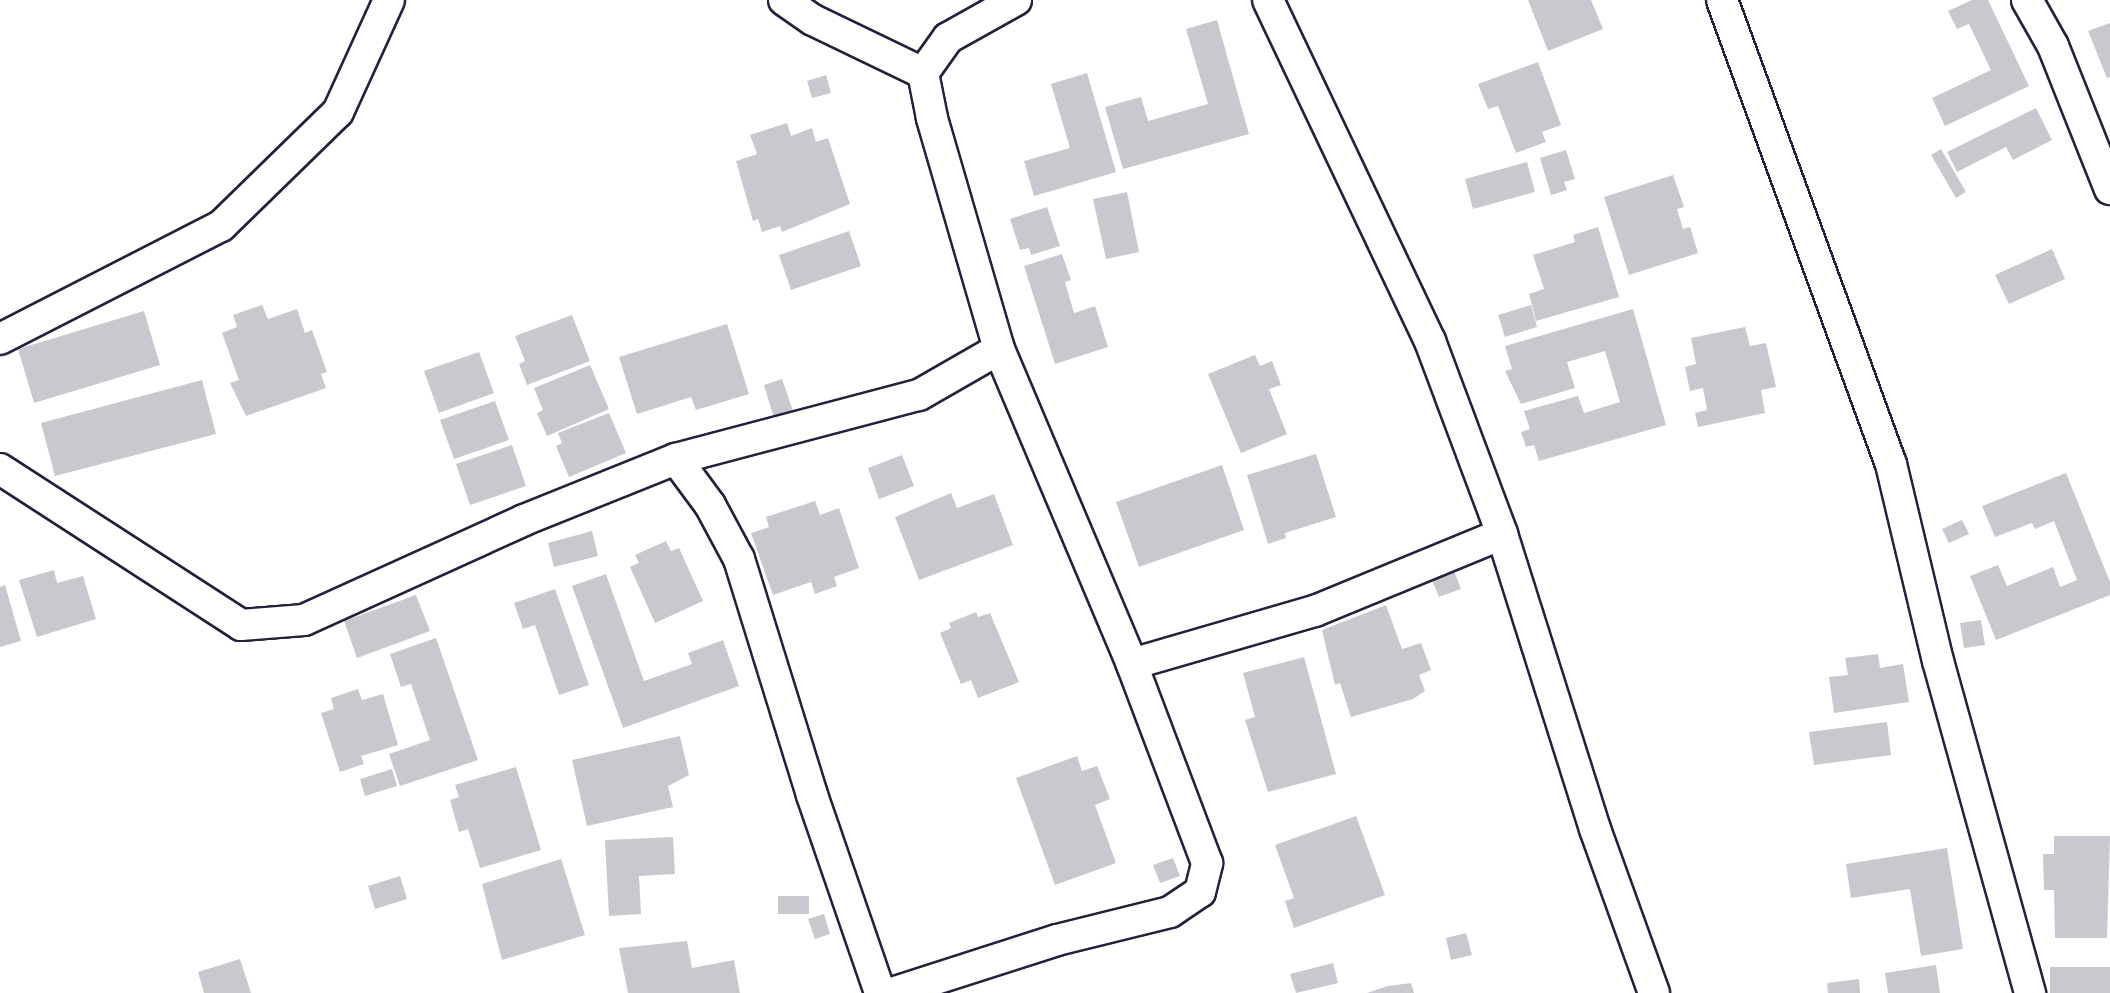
<!DOCTYPE html>
<html>
<head>
<meta charset="utf-8">
<style>
  body { margin:0 }
  #map { position:relative; width:2110px; height:993px; overflow:hidden; background:#fff; font-family:Delius,sans-serif }
  div>[style] { position:absolute }
  [style*='--x'] { left:calc(var(--x)*1px); top:calc(var(--y)*1px); width:calc(var(--w)*1px); rotate:calc(var(--a)*1deg) }
  .building>* { inset:0; background:#c8c8cf }
  .roads { filter:drop-shadow(2px 0 #22223b) drop-shadow(-2px 0 #22223b) drop-shadow(0 2px #22223b) drop-shadow(0 -2px #22223b) }
  .street>* { height:30px; margin:-15px; padding:0 15px; transform-origin:15px; border-radius:15px; background:#fff }
  span { translate:-50% -50%; white-space:nowrap; text-align:center; line-height:1.15; -webkit-text-stroke:6px #fff; paint-order:stroke }
</style>
</head>
<body>
<div id="map">
  <div class="building">
    <i style="clip-path:polygon(1528px 0,1591px 0,1603px 29px,1548px 51px)"></i>
    <i style="clip-path:polygon(1972px 0,1988px 0,2029px 86px,1945px 126px,1932px 98px,1991px 70px,1969px 24px,1957px 29px,1948px 11px)"></i>
    <i style="clip-path:polygon(1217px 20px,1249px 134px,1123px 169px,1105px 107px,1141px 97px,1148px 121px,1208px 104px,1186px 29px)"></i>
    <i style="clip-path:polygon(2110px 23px,2110px 77px,2107px 78px,2088px 31px)"></i>
    <i style="clip-path:polygon(1538px 62px,1561px 125px,1542px 132px,1546px 142px,1516px 153px,1498px 106px,1488px 109px,1478px 84px)"></i>
    <i style="clip-path:polygon(1087px 73px,1116px 172px,1034px 196px,1024px 161px,1070px 148px,1051px 84px)"></i>
    <i style="clip-path:polygon(826px 75px,831px 93px,812px 98px,807px 81px)"></i>
    <i style="clip-path:polygon(2036px 108px,2052px 140px,2013px 160px,2006px 147px,1957px 172px,1947px 152px)"></i>
    <i style="clip-path:polygon(787px 123px,791px 136px,812px 128px,816px 142px,828px 138px,850px 204px,782px 232px,780px 226px,762px 232px,758px 219px,753px 221px,736px 161px,757px 154px,750px 135px)"></i>
    <i style="clip-path:polygon(1941px 149px,1966px 192px,1956px 198px,1931px 155px)"></i>
    <i style="clip-path:polygon(1566px 150px,1575px 179px,1564px 182px,1567px 190px,1551px 195px,1540px 158px)"></i>
    <i style="clip-path:polygon(1527px 162px,1535px 192px,1473px 209px,1465px 179px)"></i>
    <i style="clip-path:polygon(1673px 175px,1684px 207px,1677px 209px,1683px 229px,1690px 227px,1698px 253px,1629px 275px,1604px 197px)"></i>
    <i style="clip-path:polygon(1127px 192px,1139px 252px,1106px 259px,1093px 199px)"></i>
    <i style="clip-path:polygon(1047px 207px,1060px 246px,1031px 255px,1029px 248px,1020px 250px,1010px 219px)"></i>
    <i style="clip-path:polygon(1598px 227px,1619px 297px,1536px 321px,1529px 294px,1544px 289px,1533px 255px,1575px 242px,1573px 235px)"></i>
    <i style="clip-path:polygon(849px 231px,861px 266px,791px 290px,779px 255px)"></i>
    <i style="clip-path:polygon(2052px 249px,2065px 279px,2009px 304px,1995px 275px)"></i>
    <i style="clip-path:polygon(1062px 254px,1071px 280px,1065px 282px,1074px 313px,1095px 306px,1108px 347px,1055px 364px,1024px 266px)"></i>
    <i style="clip-path:polygon(262px 305px,268px 319px,297px 309px,305px 333px,312px 330px,327px 372px,321px 374px,326px 388px,246px 416px,230px 383px,239px 380px,222px 333px,237px 327px,233px 315px)"></i>
    <i style="clip-path:polygon(1531px 305px,1537px 327px,1505px 337px,1498px 315px)"></i>
    <i style="clip-path:polygon(1633px 309px,1666px 425px,1539px 461px,1534px 445px,1526px 447px,1521px 432px,1530px 429px,1524px 411px,1578px 396px,1584px 413px,1620px 402px,1605px 351px,1567px 362px,1575px 388px,1521px 404px,1505px 371px,1512px 369px,1505px 346px)"></i>
    <i style="clip-path:polygon(144px 311px,160px 365px,34px 403px,18px 349px)"></i>
    <i style="clip-path:polygon(572px 315px,590px 361px,527px 385px,519px 364px,525px 361px,515px 336px)"></i>
    <i style="clip-path:polygon(727px 324px,749px 394px,696px 410px,691px 397px,637px 414px,619px 357px)"></i>
    <i style="clip-path:polygon(1745px 327px,1750px 346px,1766px 343px,1776px 387px,1761px 390px,1765px 413px,1698px 427px,1695px 413px,1707px 410px,1703px 388px,1690px 391px,1685px 367px,1696px 364px,1691px 338px)"></i>
    <i style="clip-path:polygon(479px 352px,494px 393px,439px 413px,424px 371px)"></i>
    <i style="clip-path:polygon(1255px 355px,1260px 366px,1272px 361px,1281px 385px,1269px 389px,1287px 434px,1241px 453px,1208px 374px)"></i>
    <i style="clip-path:polygon(590px 365px,609px 409px,547px 436px,537px 413px,543px 410px,534px 388px)"></i>
    <i style="clip-path:polygon(782px 379px,793px 411px,774px 418px,764px 385px)"></i>
    <i style="clip-path:polygon(202px 380px,216px 434px,55px 476px,41px 423px)"></i>
    <i style="clip-path:polygon(495px 401px,509px 440px,454px 459px,440px 420px)"></i>
    <i style="clip-path:polygon(609px 413px,626px 453px,569px 477px,556px 446px,562px 443px,558px 433px)"></i>
    <i style="clip-path:polygon(512px 445px,526px 486px,470px 505px,456px 464px)"></i>
    <i style="clip-path:polygon(1316px 454px,1336px 517px,1285px 533px,1286px 538px,1268px 544px,1247px 475px)"></i>
    <i style="clip-path:polygon(902px 455px,914px 486px,879px 499px,868px 468px)"></i>
    <i style="clip-path:polygon(1222px 465px,1244px 530px,1139px 567px,1116px 502px)"></i>
    <i style="clip-path:polygon(2066px 473px,2110px 582px,2110px 595px,1996px 640px,1970px 576px,1998px 565px,2007px 586px,2053px 567px,2060px 587px,2077px 580px,2054px 521px,2035px 529px,2032px 523px,1995px 537px,1982px 506px)"></i>
    <i style="clip-path:polygon(951px 493px,957px 508px,994px 494px,1013px 545px,919px 580px,895px 517px)"></i>
    <i style="clip-path:polygon(815px 501px,820px 515px,839px 508px,859px 568px,834px 577px,837px 586px,815px 594px,811px 582px,773px 595px,751px 533px,769px 527px,766px 517px)"></i>
    <i style="clip-path:polygon(1962px 520px,1969px 534px,1949px 543px,1942px 529px)"></i>
    <i style="clip-path:polygon(592px 531px,598px 556px,554px 567px,548px 543px)"></i>
    <i style="clip-path:polygon(666px 541px,671px 551px,679px 548px,703px 601px,655px 623px,630px 567px,639px 563px,635px 555px)"></i>
    <i style="clip-path:polygon(54px 570px,57px 583px,83px 576px,96px 619px,37px 637px,19px 580px)"></i>
    <i style="clip-path:polygon(1454px 571px,1461px 589px,1439px 597px,1432px 580px)"></i>
    <i style="clip-path:polygon(606px 574px,644px 681px,692px 664px,688px 653px,723px 640px,739px 686px,623px 728px,572px 586px)"></i>
    <i style="clip-path:polygon(5px 585px,21px 641px,0 647px,0 587px)"></i>
    <i style="clip-path:polygon(555px 589px,589px 685px,559px 695px,535px 625px,523px 629px,514px 603px)"></i>
    <i style="clip-path:polygon(416px 595px,430px 631px,357px 658px,344px 621px)"></i>
    <i style="clip-path:polygon(1386px 605px,1402px 649px,1421px 643px,1431px 670px,1419px 675px,1425px 691px,1413px 699px,1351px 717px,1340px 683px,1335px 685px,1322px 630px)"></i>
    <i style="clip-path:polygon(976px 612px,978px 617px,990px 613px,1019px 682px,978px 698px,971px 680px,961px 684px,940px 633px,951px 628px,949px 623px)"></i>
    <i style="clip-path:polygon(1981px 620px,1985px 645px,1964px 648px,1960px 623px)"></i>
    <i style="clip-path:polygon(436px 638px,478px 760px,400px 786px,389px 754px,430px 740px,411px 684px,401px 687px,390px 654px)"></i>
    <i style="clip-path:polygon(1878px 654px,1880px 668px,1903px 664px,1909px 702px,1834px 713px,1829px 677px,1848px 675px,1845px 658px)"></i>
    <i style="clip-path:polygon(1304px 657px,1336px 774px,1268px 792px,1245px 720px,1255px 717px,1243px 673px)"></i>
    <i style="clip-path:polygon(358px 689px,362px 700px,383px 694px,398px 745px,361px 756px,364px 764px,340px 772px,321px 713px,334px 709px,331px 698px)"></i>
    <i style="clip-path:polygon(1887px 722px,1891px 755px,1814px 765px,1809px 732px)"></i>
    <i style="clip-path:polygon(680px 736px,689px 775px,668px 786px,673px 807px,587px 826px,572px 760px)"></i>
    <i style="clip-path:polygon(1077px 756px,1082px 771px,1097px 766px,1110px 799px,1095px 805px,1116px 863px,1055px 885px,1016px 778px)"></i>
    <i style="clip-path:polygon(516px 767px,541px 850px,480px 868px,468px 829px,459px 832px,450px 800px,459px 797px,455px 785px)"></i>
    <i style="clip-path:polygon(392px 769px,397px 786px,365px 796px,360px 779px)"></i>
    <i style="clip-path:polygon(1356px 816px,1385px 895px,1294px 928px,1285px 901px,1294px 898px,1275px 845px)"></i>
    <i style="clip-path:polygon(2054px 836px,2110px 836px,2107px 938px,2055px 938px,2054px 890px,2044px 890px,2043px 854px,2054px 854px)"></i>
    <i style="clip-path:polygon(673px 837px,675px 874px,639px 876px,641px 914px,609px 916px,605px 840px)"></i>
    <i style="clip-path:polygon(1947px 848px,1963px 949px,1921px 956px,1910px 889px,1851px 898px,1846px 864px)"></i>
    <i style="clip-path:polygon(1173px 858px,1180px 876px,1160px 883px,1153px 865px)"></i>
    <i style="clip-path:polygon(561px 859px,585px 935px,502px 960px,482px 884px)"></i>
    <i style="clip-path:polygon(400px 876px,407px 899px,375px 909px,368px 886px)"></i>
    <i style="clip-path:polygon(778px 896px,809px 896px,809px 914px,778px 914px)"></i>
    <i style="clip-path:polygon(824px 914px,830px 934px,815px 939px,808px 919px)"></i>
    <i style="clip-path:polygon(1466px 933px,1472px 955px,1451px 960px,1446px 938px)"></i>
    <i style="clip-path:polygon(687px 941px,692px 968px,734px 960px,740px 993px,628px 993px,619px 948px)"></i>
    <i style="clip-path:polygon(240px 959px,251px 993px,204px 993px,198px 972px)"></i>
    <i style="clip-path:polygon(1333px 963px,1338px 983px,1296px 993px,1290px 974px)"></i>
    <i style="clip-path:polygon(1936px 965px,1940px 993px,1888px 993px,1885px 973px)"></i>
    <i style="clip-path:polygon(2050px 967px,2110px 967px,2110px 993px,2050px 993px)"></i>
    <i style="clip-path:polygon(1859px 979px,1860px 993px,1828px 993px,1827px 983px)"></i>
    <i style="clip-path:polygon(1411px 983px,1414px 993px,1367px 993px,1388px 986px)"></i>
  </div>
  <div class="roads">
    <div class="street">
      <i style="--x:784;--y:0;--w:35;--a:35"></i>
      <i style="--x:813;--y:20;--w:122;--a:25.7"></i>
      <i style="--x:1268;--y:0;--w:378;--a:64.6"></i>
      <i style="--x:1430;--y:341;--w:206;--a:69.5"></i>
      <i style="--x:1502;--y:534;--w:309;--a:72.5"></i>
      <i style="--x:1595;--y:829;--w:174;--a:70.2"></i>
      <i style="--x:1722;--y:0;--w:494;--a:70"></i>
      <i style="--x:1891;--y:464;--w:203;--a:76.6"></i>
      <i style="--x:1938;--y:661;--w:345;--a:74.5"></i>
      <i style="--x:2027;--y:0;--w:53;--a:60.5"></i>
      <i style="--x:2053;--y:46;--w:154;--a:68.3"></i>
      <i style="--x:0;--y:339;--w:248;--a:-27.1"></i>
      <i style="--x:221;--y:226;--w:163;--a:-44.3"></i>
      <i style="--x:338;--y:112;--w:123;--a:-65.5"></i>
      <i style="--x:676;--y:459;--w:57;--a:53.5"></i>
      <i style="--x:710;--y:505;--w:61;--a:61.8"></i>
      <i style="--x:739;--y:559;--w:247;--a:72.8"></i>
      <i style="--x:812;--y:795;--w:209;--a:71"></i>
      <i style="--x:0;--y:469;--w:287;--a:32.9"></i>
      <i style="--x:241;--y:625;--w:63;--a:-4.5"></i>
      <i style="--x:304;--y:620;--w:242;--a:-24.4"></i>
      <i style="--x:524;--y:520;--w:164;--a:-21.9"></i>
      <i style="--x:676;--y:459;--w:251;--a:-14.8"></i>
      <i style="--x:919;--y:395;--w:92;--a:-29.9"></i>
      <i style="--x:1132;--y:664;--w:191;--a:-16.2"></i>
      <i style="--x:1315;--y:611;--w:202;--a:-22.4"></i>
      <i style="--x:892;--y:993;--w:173;--a:-17.8"></i>
      <i style="--x:1057;--y:940;--w:116;--a:-13.9"></i>
      <i style="--x:1170;--y:912;--w:36;--a:-34"></i>
      <i style="--x:1200;--y:892;--w:30;--a:-76"></i>
      <i style="--x:1207;--y:863;--w:213;--a:-110.7"></i>
      <i style="--x:1132;--y:664;--w:342;--a:-112.9"></i>
      <i style="--x:999;--y:349;--w:241;--a:-106.2"></i>
      <i style="--x:932;--y:118;--w:46;--a:-101.3"></i>
      <i style="--x:923;--y:73;--w:43;--a:-54.5"></i>
      <i style="--x:948;--y:38;--w:78;--a:-29.2"></i>
    </div>
  </div>
</div>
</body>
</html>
